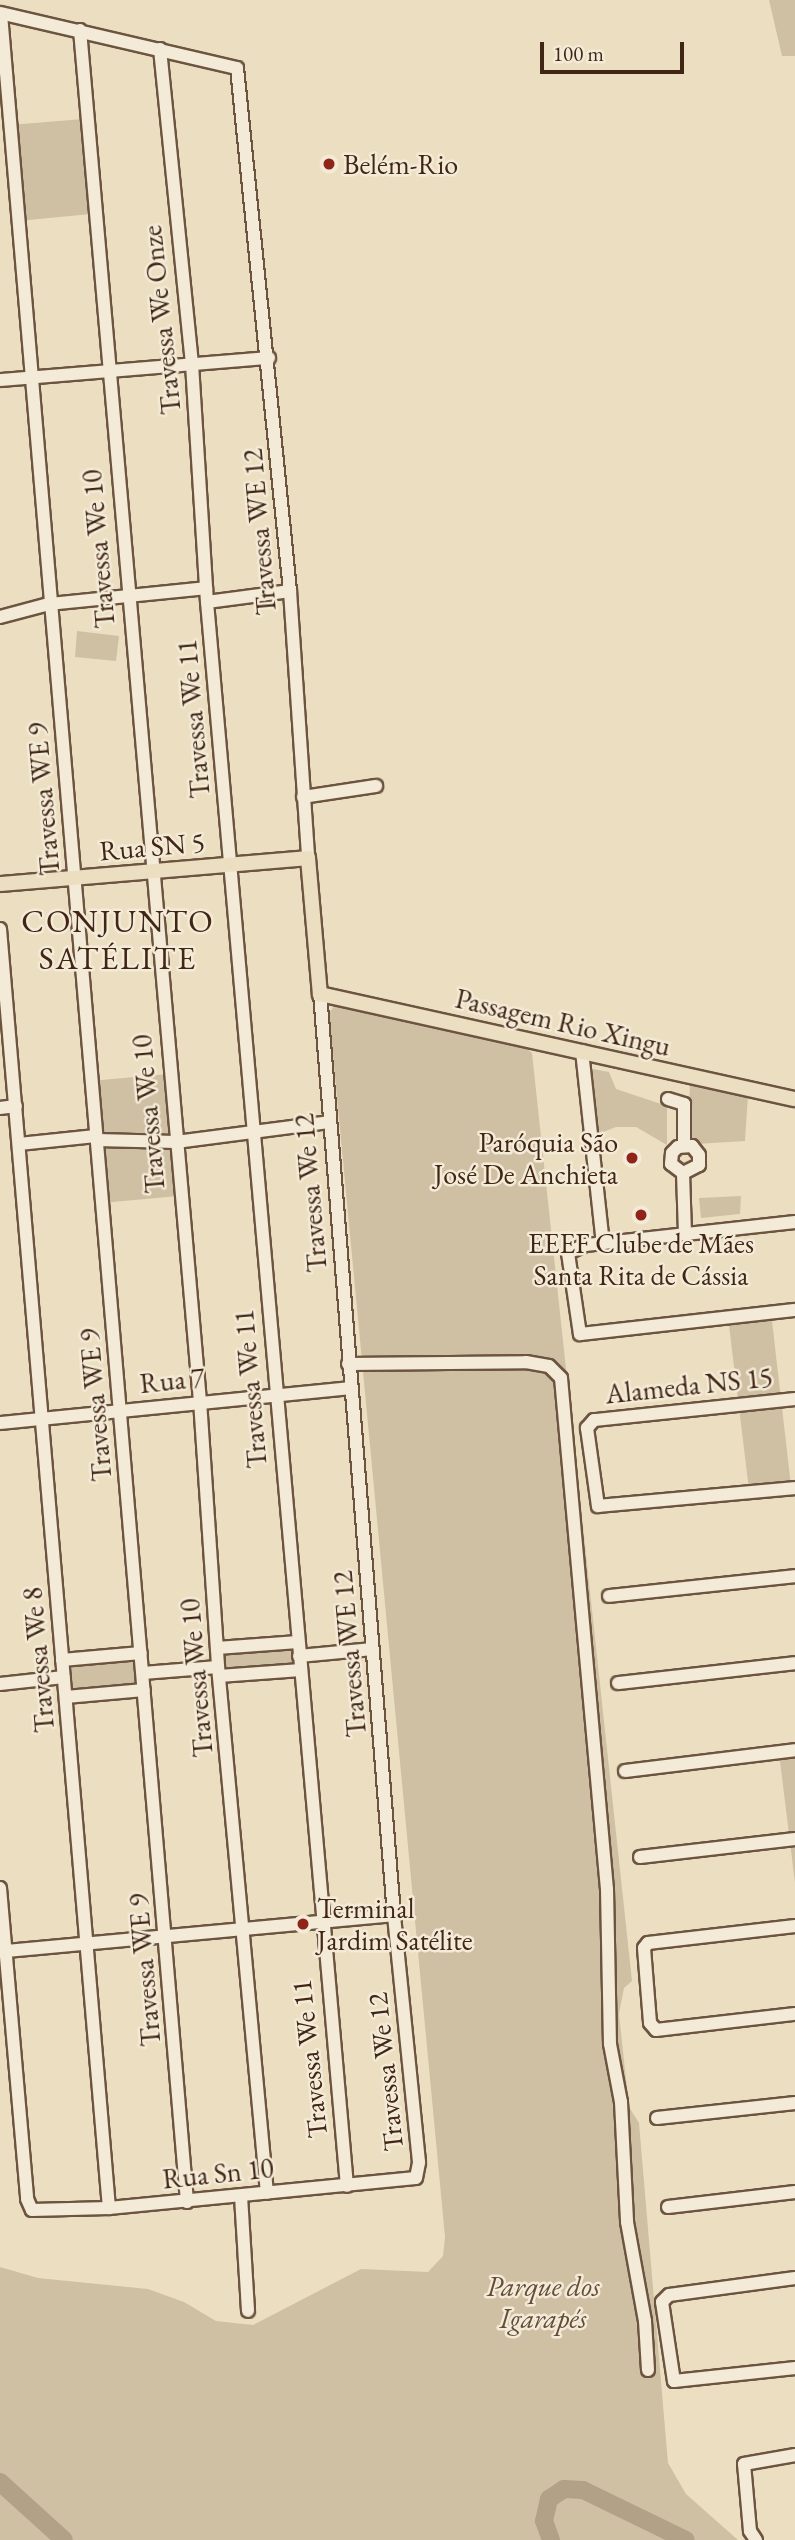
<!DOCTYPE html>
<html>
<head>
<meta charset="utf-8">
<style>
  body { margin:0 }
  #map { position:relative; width:795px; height:2540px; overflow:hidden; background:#ecdfc1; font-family:"EB Garamond",serif }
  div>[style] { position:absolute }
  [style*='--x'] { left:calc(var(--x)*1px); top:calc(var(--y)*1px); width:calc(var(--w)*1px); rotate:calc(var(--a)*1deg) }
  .green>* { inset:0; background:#cfc0a4 }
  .river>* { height:18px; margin:-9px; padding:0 9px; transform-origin:9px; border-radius:9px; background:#b2a087 }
  .roads { filter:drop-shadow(2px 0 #6c5440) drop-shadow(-2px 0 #6c5440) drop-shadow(0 2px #6c5440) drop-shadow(0 -2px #6c5440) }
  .minor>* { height:12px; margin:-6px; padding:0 6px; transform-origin:6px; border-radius:6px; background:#f3ead7 }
  .major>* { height:14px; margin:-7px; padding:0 7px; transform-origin:7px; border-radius:7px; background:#ecdfc1 }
  .dots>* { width:19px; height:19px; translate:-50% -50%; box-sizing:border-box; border:4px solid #f3ead7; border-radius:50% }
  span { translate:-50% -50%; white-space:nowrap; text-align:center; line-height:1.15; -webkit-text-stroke:5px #f3ead7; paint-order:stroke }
  .poi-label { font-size:28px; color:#412615 }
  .left { translate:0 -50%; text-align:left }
  .right { translate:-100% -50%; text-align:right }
  .street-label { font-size:28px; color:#412615 }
  .park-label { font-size:28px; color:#644c39; font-style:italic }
  .quarter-label { font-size:32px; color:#412615; letter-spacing:2px }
  .scale { position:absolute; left:540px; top:42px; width:144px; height:32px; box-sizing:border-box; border:4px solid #412615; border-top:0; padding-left:9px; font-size:21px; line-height:24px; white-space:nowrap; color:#412615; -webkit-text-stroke:5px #f3ead7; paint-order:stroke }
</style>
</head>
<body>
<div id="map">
  <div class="green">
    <i style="clip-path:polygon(769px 0,795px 0,795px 56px,782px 56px)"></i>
    <i style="clip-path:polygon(83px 119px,91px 214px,18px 221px,10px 125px)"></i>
    <i style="clip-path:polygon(77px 631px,119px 636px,116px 661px,75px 657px)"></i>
    <i style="clip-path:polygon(335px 1005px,525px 1047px,532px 1053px,632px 1981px,624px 1988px,619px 2014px,629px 2107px,639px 2123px,668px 2463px,686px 2494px,738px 2540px,0 2540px,0 2267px,38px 2278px,148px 2289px,184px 2302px,216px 2321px,253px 2325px,361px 2269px,428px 2272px,443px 2256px,445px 2237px,329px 1013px)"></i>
    <i style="clip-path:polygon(588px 1068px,609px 1072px,616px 1089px,667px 1106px,667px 1145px,636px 1127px,616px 1127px,593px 1136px)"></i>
    <i style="clip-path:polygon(168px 1074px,179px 1196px,101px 1203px,90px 1081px)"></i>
    <i style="clip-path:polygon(690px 1082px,748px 1095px,745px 1141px,696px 1144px,688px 1140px)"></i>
    <i style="clip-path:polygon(741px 1196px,740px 1214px,701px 1218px,699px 1198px)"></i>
    <i style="clip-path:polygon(771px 1312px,791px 1486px,749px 1490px,728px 1317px)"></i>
    <i style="clip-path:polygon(293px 1646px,294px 1667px,222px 1672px,221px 1651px)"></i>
    <i style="clip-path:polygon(137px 1660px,139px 1686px,71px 1691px,69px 1665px)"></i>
    <i style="clip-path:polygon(795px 1751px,795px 1883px,779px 1753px)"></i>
  </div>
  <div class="river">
    <i style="--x:0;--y:2482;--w:86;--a:42.2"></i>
    <i style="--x:551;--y:2540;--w:20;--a:-110"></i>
    <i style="--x:544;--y:2521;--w:23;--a:-77"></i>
    <i style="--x:549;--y:2499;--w:18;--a:-34"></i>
    <i style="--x:564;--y:2489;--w:19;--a:3"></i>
    <i style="--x:583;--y:2490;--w:114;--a:25.9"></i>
  </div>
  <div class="roads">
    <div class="minor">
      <i style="--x:0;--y:13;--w:243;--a:13.1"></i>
      <i style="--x:237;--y:68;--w:526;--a:84.21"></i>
      <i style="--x:290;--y:591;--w:268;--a:86.1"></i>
      <i style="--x:1;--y:14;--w:2196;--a:85.14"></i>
      <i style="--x:80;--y:30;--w:1376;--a:85"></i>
      <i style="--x:200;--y:1401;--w:267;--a:86.1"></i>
      <i style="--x:218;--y:1667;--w:528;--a:84.68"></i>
      <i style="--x:160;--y:49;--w:317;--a:84.2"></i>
      <i style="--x:192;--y:364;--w:238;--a:86.4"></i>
      <i style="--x:207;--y:602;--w:1590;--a:84.95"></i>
      <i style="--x:0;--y:380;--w:270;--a:-4.7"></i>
      <i style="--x:207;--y:602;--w:84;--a:-7.5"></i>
      <i style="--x:0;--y:617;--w:51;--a:-14.9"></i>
      <i style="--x:49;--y:604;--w:158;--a:-5.8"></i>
      <i style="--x:303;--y:797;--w:74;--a:-8.6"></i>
      <i style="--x:0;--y:929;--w:1284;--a:85.13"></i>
      <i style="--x:582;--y:1051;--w:193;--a:83.8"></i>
      <i style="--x:668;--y:1099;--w:17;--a:17"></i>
      <i style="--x:684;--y:1104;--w:41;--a:90"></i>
      <i style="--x:0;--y:1108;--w:16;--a:-7"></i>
      <i style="--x:97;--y:1140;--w:79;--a:1.5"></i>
      <i style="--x:176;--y:1142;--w:154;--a:-7.4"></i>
      <i style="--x:19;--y:1144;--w:77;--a:-5.9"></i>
      <i style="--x:683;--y:1173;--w:15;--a:-143"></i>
      <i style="--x:671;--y:1164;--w:11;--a:-85"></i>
      <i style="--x:672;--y:1153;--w:8;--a:-45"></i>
      <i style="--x:678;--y:1147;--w:14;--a:-4"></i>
      <i style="--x:692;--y:1146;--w:11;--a:52"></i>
      <i style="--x:699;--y:1155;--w:10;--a:90"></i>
      <i style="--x:699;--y:1165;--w:18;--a:153"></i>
      <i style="--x:683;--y:1173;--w:60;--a:88.1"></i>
      <i style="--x:795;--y:1222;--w:211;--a:173.7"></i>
      <i style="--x:585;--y:1245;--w:19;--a:155"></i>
      <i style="--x:568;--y:1253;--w:82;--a:81.6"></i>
      <i style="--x:580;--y:1334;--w:216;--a:-6.4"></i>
      <i style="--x:348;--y:1364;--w:178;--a:-0.6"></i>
      <i style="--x:526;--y:1362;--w:23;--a:10"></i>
      <i style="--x:549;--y:1366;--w:17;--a:45"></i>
      <i style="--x:561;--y:1378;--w:513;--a:84.86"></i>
      <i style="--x:607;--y:1889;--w:155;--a:88.9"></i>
      <i style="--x:610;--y:2044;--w:59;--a:79.3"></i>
      <i style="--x:621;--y:2102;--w:120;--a:87.1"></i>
      <i style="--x:627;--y:2222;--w:101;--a:79.7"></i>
      <i style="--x:645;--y:2321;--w:49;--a:86.5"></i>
      <i style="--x:795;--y:1399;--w:202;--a:174"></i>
      <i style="--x:594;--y:1420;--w:11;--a:131"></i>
      <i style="--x:587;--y:1428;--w:79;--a:82"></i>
      <i style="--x:598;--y:1506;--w:198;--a:-5.2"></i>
      <i style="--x:0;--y:1423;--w:352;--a:-5.7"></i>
      <i style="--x:609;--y:1596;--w:187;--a:-6.1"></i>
      <i style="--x:217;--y:1648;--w:81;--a:-4.2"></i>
      <i style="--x:299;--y:1656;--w:74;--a:-5.4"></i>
      <i style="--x:62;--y:1660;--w:79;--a:-5.1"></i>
      <i style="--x:143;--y:1673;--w:75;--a:-4.6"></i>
      <i style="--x:219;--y:1676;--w:82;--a:-4.2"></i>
      <i style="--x:618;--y:1683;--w:178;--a:-6.4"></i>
      <i style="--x:0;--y:1684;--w:64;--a:-6.2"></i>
      <i style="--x:66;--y:1697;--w:78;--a:-5.1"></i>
      <i style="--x:625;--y:1771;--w:171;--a:-7"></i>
      <i style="--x:640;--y:1857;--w:156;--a:-6.6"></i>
      <i style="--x:0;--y:1888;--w:312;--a:85"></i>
      <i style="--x:27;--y:2199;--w:12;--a:66"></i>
      <i style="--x:32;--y:2210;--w:77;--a:-1.5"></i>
      <i style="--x:109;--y:2208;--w:308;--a:-5.6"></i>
      <i style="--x:416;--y:2178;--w:16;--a:-79"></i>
      <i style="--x:419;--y:2162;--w:248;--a:-95.8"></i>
      <i style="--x:394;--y:1915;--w:924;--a:-94.59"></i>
      <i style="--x:795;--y:1926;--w:148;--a:173.4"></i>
      <i style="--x:648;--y:1943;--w:6;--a:129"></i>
      <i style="--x:644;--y:1948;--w:75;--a:85.4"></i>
      <i style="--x:650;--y:2023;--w:9;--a:49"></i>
      <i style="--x:656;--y:2030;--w:140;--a:-6.6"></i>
      <i style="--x:7;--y:1951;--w:389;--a:-5.3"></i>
      <i style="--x:657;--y:2118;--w:139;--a:-6.2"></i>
      <i style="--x:241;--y:2196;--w:115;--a:86.5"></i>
      <i style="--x:668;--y:2207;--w:128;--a:-6.7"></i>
      <i style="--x:795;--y:2278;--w:127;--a:172.3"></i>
      <i style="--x:669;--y:2295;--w:10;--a:135"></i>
      <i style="--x:662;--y:2302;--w:80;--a:81.4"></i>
      <i style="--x:674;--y:2381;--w:122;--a:-6.1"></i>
      <i style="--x:756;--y:2540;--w:11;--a:-124"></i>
      <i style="--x:750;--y:2531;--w:67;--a:-95.1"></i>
      <i style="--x:744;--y:2464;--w:52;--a:-10"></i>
    </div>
    <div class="major">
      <i style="--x:0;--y:884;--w:309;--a:-4.8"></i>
      <i style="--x:308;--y:858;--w:137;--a:85"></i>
      <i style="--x:320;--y:994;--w:486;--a:12.5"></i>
    </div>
  </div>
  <div class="dots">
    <i style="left:329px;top:164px;background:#8f2418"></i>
    <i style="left:632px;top:1158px;background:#8f2418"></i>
    <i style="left:641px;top:1215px;background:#8f2418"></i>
    <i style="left:303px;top:1924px;background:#8f2418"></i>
  </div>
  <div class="poi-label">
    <span class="left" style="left:343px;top:164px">Belém-Rio</span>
    <span class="right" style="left:618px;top:1158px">Paróquia São<br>José De Anchieta</span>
    <span style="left:641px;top:1259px">EEEF Clube de Mães<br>Santa Rita de Cássia</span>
    <span class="left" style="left:317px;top:1924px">Terminal<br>Jardim Satélite</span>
  </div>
  <div class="street-label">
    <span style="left:161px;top:320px;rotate:-96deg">Travessa We Onze</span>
    <span style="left:259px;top:532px;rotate:-95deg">Travessa WE 12</span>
    <span style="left:98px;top:549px;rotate:-95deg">Travessa We 10</span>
    <span style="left:193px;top:719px;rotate:-95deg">Travessa We 11</span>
    <span style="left:43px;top:799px;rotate:-95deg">Travessa WE 9</span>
    <span style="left:152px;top:846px;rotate:-5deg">Rua SN 5</span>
    <span style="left:563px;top:1022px;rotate:13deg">Passagem Rio Xingu</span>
    <span style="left:148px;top:1114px;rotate:-95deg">Travessa We 10</span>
    <span style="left:310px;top:1193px;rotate:-95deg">Travessa We 12</span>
    <span style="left:172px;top:1380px;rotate:-6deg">Rua 7</span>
    <span style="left:689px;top:1385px;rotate:-6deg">Alameda NS 15</span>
    <span style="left:250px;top:1389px;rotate:-95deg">Travessa We 11</span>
    <span style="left:95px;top:1405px;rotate:-95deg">Travessa WE 9</span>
    <span style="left:349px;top:1654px;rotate:-95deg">Travessa WE 12</span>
    <span style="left:38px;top:1660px;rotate:-95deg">Travessa We 8</span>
    <span style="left:196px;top:1678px;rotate:-95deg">Travessa We 10</span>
    <span style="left:144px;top:1970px;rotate:-95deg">Travessa WE 9</span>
    <span style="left:309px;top:2059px;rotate:-96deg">Travessa We 11</span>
    <span style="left:385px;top:2072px;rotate:-96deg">Travessa We 12</span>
    <span style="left:218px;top:2173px;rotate:-6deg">Rua Sn 10</span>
  </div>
  <div class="park-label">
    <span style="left:543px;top:2302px">Parque dos<br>Igarapés</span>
  </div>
  <div class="quarter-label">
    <span style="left:118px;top:940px">CONJUNTO<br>SATÉLITE</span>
  </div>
  <div class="scale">100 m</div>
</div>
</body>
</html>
